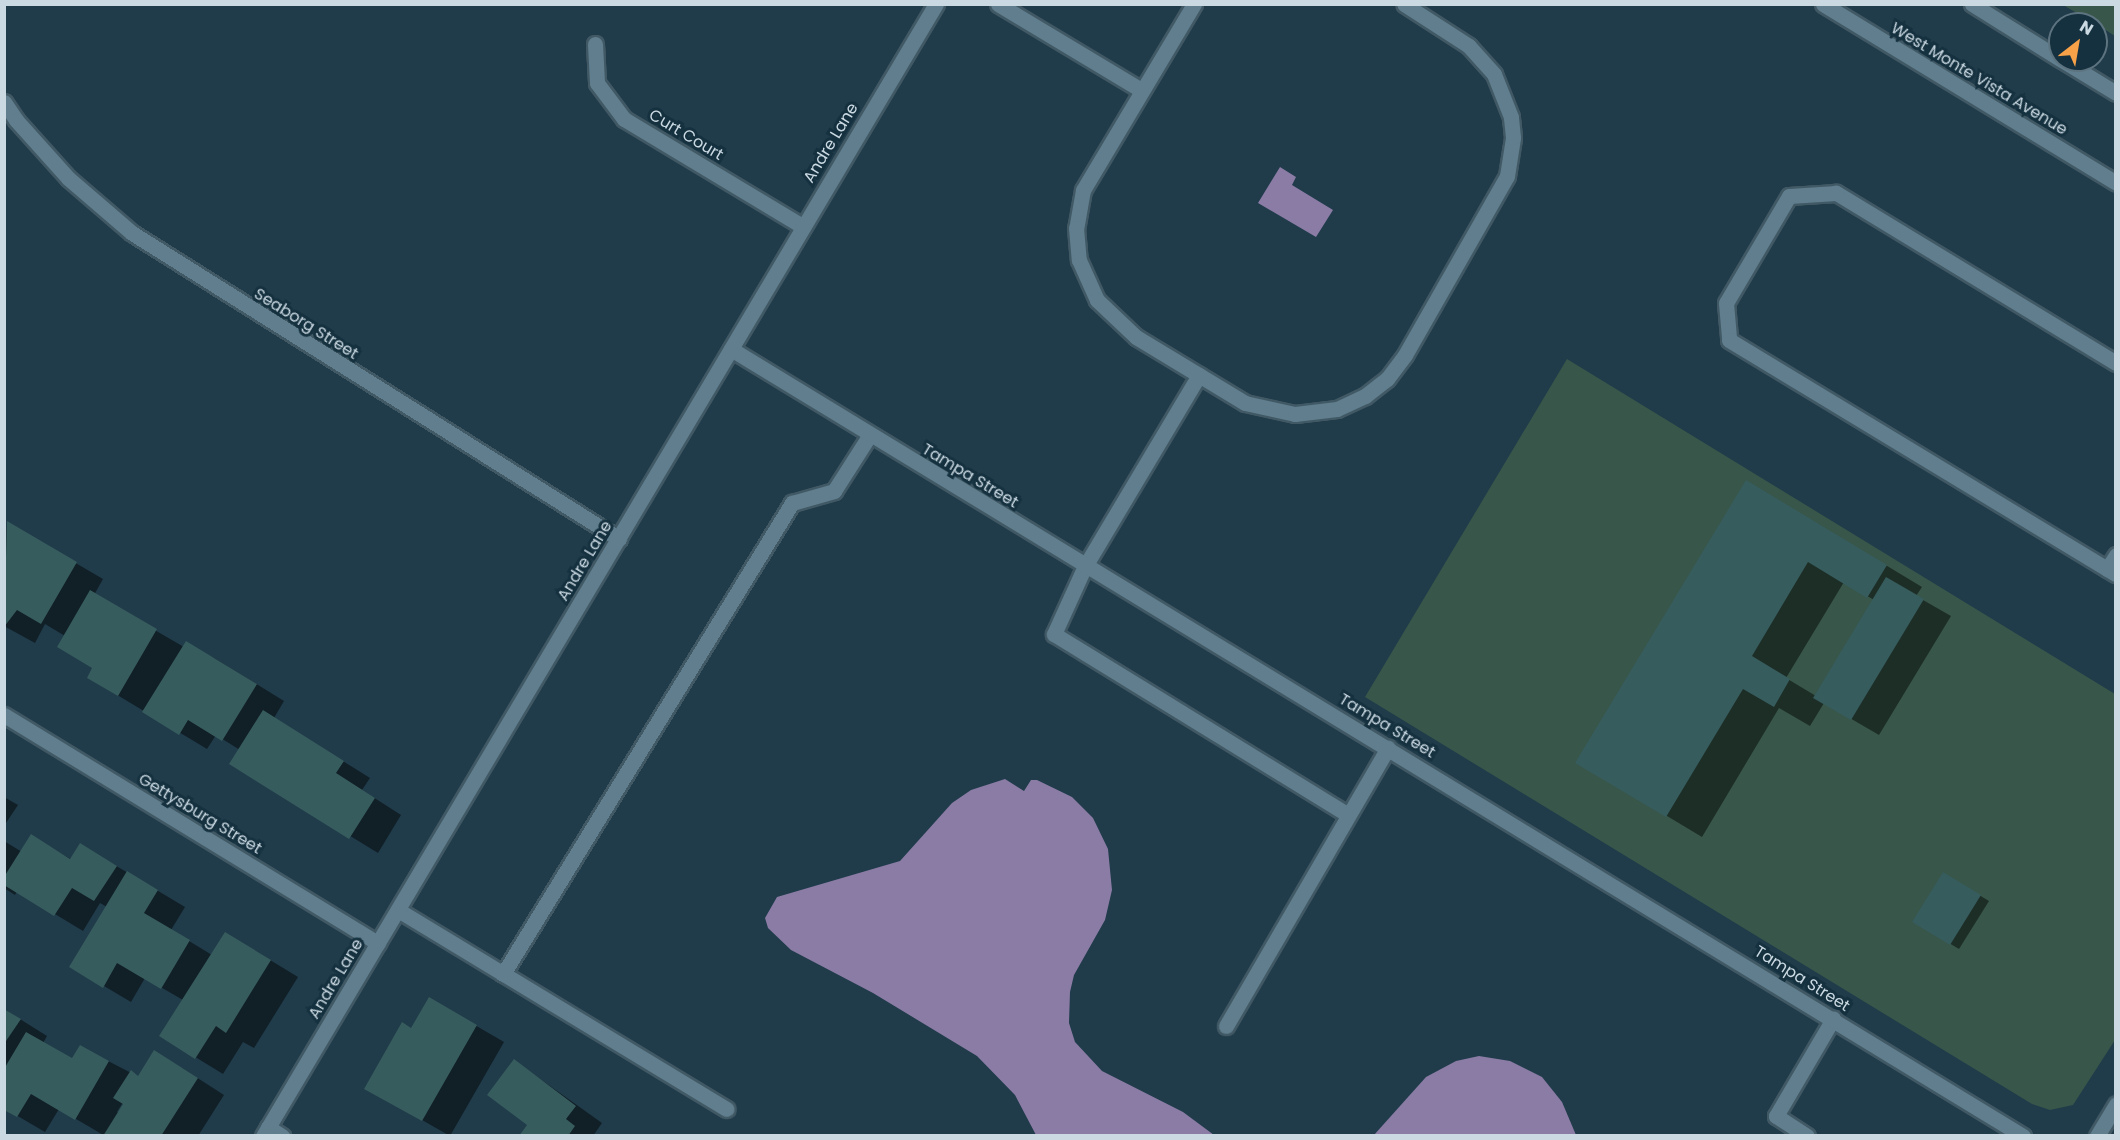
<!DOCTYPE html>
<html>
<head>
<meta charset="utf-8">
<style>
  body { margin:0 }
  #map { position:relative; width:2120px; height:1140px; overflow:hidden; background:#203b4a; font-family:Poppins,sans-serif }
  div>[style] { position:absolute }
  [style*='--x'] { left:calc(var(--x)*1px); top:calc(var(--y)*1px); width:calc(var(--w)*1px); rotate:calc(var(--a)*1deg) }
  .green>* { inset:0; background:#385649 }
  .water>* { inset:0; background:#8a7ca5 }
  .shadow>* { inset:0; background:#0007 }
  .building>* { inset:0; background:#375c5d }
  .roads { filter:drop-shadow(2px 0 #415965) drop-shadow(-2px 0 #415965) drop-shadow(0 2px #415965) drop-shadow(0 -2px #415965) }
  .service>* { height:15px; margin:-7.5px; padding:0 7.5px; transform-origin:7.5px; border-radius:7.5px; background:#607e8e }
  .minor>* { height:15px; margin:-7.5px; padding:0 7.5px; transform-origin:7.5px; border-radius:7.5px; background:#607e8e }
  .secondary>* { height:15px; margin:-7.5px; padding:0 7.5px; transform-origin:7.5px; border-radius:7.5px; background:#607e8e }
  span { translate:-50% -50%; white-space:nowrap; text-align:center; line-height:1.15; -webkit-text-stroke:6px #15313f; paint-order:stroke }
  .street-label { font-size:16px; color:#cad9e2 }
  .frame { position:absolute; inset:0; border:6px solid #cad9e2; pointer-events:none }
  .north { position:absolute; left:2048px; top:12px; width:60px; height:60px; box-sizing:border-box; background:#15313f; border:2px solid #5d7480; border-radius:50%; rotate:31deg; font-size:16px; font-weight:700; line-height:24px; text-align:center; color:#cad9e2 }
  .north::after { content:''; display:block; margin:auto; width:21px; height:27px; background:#f7a248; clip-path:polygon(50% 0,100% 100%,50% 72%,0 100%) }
</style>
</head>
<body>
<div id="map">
  <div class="green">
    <i style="clip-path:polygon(2063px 5px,2115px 5px,2115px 36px,2096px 24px)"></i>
    <i style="clip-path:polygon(1567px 359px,2115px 694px,2115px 1040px,2073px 1105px,2050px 1110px,2032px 1104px,1365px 697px)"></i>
  </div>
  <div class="water">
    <i style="clip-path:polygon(1280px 167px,1296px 177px,1292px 185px,1333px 210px,1316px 237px,1258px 203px)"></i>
    <i style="clip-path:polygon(1005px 779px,1024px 791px,1031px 780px,1037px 780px,1072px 797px,1093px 818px,1108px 849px,1112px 890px,1105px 920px,1074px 975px,1070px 992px,1069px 1023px,1075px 1042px,1102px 1071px,1183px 1112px,1214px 1135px,1036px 1135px,1015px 1095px,977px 1056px,873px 993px,791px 950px,768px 928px,765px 918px,777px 897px,900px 861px,952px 803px,971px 790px)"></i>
    <i style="clip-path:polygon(1479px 1056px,1510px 1061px,1542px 1077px,1562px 1102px,1576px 1135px,1374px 1135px,1426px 1077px,1456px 1061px)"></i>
  </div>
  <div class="shadow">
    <i style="clip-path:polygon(evenodd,1781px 502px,1922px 587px,1916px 596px,1951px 616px,1879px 735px,1824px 703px,1810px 726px,1779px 708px,1702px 837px,1577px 762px,1781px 502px,1844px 582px,1874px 600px,1816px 696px,1786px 678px,1844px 582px)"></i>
    <i style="clip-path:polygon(7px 523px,103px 579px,94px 595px,184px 647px,214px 658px,284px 701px,274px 718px,370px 778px,362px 790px,401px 815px,378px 853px,231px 763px,240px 750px,216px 735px,207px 749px,89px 678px,94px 667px,65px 636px,45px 624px,35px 643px,4px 626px)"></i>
    <i style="clip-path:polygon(4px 797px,18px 805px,4px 826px)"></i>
    <i style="clip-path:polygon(32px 836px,72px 860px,108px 861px,185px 907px,171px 930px,212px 955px,252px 949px,298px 977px,254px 1048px,243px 1042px,223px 1074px,161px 1036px,183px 1000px,145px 978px,131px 1002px,104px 986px,107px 907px,100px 903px,83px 931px,17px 891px,15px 895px,4px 888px,4px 841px,22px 852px)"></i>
    <i style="clip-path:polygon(1944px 874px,1989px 901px,1959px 949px,1914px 922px)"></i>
    <i style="clip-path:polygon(430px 999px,504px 1042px,450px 1136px,366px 1088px,412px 1030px)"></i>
    <i style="clip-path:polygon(evenodd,4px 1009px,47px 1036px,43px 1043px,73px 1060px,81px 1047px,139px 1077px,182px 1068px,224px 1095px,198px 1136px,105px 1136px,59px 1109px,45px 1132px,4px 1108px,4px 1009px,123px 1102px,125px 1103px,119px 1113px,117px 1112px,123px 1102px)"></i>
    <i style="clip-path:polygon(515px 1061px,602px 1123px,593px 1136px,521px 1136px,529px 1125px)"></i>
  </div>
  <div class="building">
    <i style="clip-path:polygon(1746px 480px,1887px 565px,1867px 598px,1808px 562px,1752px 656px,1790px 679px,1774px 707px,1743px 689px,1666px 817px,1575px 763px)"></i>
    <i style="clip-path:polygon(7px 521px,77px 562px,41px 624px,17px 610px,4px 627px)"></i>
    <i style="clip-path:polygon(1886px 577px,1924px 599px,1851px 720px,1813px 698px)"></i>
    <i style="clip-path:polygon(90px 590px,157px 629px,118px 696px,87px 678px,92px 668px,57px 647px)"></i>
    <i style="clip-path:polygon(186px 641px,257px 684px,222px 741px,188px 720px,179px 735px,142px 712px)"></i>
    <i style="clip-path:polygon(263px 710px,344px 761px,336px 773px,375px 798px,349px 839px,229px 764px)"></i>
    <i style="clip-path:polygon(31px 834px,70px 859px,80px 843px,117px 866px,94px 901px,72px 888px,54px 916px,4px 885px,4px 877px)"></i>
    <i style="clip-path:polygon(127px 871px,158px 890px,144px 913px,190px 940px,161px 989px,117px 963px,103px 988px,69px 967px)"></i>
    <i style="clip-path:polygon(1943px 872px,1981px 895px,1950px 945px,1912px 922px)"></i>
    <i style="clip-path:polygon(225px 932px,271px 960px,226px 1033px,216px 1026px,195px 1059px,159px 1036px)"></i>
    <i style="clip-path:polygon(429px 997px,477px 1025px,422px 1121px,364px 1089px,402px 1022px,411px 1028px)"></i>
    <i style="clip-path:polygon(4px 1009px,21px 1019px,4px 1044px)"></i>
    <i style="clip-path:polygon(26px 1032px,72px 1058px,80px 1045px,109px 1061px,75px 1120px,31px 1094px,17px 1117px,4px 1110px,4px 1069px)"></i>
    <i style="clip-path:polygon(154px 1050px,198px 1078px,161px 1136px,103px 1136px,123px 1104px,113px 1098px,131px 1070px,138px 1076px)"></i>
    <i style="clip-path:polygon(514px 1059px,576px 1106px,566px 1119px,575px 1126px,568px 1136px,519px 1136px,527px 1125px,487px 1095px)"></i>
  </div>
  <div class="roads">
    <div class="service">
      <i style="--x:998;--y:4;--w:167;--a:31"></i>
      <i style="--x:1194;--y:4;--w:217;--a:120.8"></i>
      <i style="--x:1083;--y:190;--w:39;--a:100"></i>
      <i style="--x:1076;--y:228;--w:32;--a:85"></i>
      <i style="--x:1079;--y:260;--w:44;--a:65.8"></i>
      <i style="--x:1097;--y:300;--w:54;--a:43.5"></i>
      <i style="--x:1136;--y:337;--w:127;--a:31.2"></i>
      <i style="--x:1245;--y:403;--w:51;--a:12.4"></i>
      <i style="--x:1295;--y:414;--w:42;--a:-6.8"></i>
      <i style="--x:1337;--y:409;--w:31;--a:-25"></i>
      <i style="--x:1365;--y:396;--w:28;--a:-38"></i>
      <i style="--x:1387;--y:379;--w:30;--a:-53"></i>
      <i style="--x:1405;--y:355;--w:206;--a:-60.3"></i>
      <i style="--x:1507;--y:176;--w:39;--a:-81"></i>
      <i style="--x:1513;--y:137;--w:20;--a:-96"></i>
      <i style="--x:1511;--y:117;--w:46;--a:-111.6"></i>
      <i style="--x:1494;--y:74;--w:38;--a:-132"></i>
      <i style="--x:1469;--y:46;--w:77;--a:-147.1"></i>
      <i style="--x:2116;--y:363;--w:328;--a:-148.7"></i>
      <i style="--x:1836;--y:193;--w:47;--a:176.3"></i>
      <i style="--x:1789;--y:196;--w:124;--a:120.5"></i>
      <i style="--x:1726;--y:303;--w:37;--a:85"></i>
      <i style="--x:1729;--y:340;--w:452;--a:31.2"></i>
      <i style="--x:1199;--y:375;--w:222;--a:120.8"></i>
      <i style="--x:1085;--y:566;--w:75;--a:114.5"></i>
      <i style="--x:1054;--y:634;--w:345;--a:31.6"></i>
      <i style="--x:2107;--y:569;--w:17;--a:-57"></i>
      <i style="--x:398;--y:910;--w:384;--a:31.2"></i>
      <i style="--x:503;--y:974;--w:553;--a:-58.47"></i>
      <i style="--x:792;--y:503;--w:44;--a:-15.9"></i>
      <i style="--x:834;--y:491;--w:65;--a:-57.5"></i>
      <i style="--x:1226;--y:1026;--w:322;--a:-59.8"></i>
      <i style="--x:1807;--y:1136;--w:37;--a:-147"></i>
      <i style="--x:1776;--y:1116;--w:113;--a:-59.6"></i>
    </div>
    <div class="minor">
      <i style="--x:595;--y:44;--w:39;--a:87"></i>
      <i style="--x:597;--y:83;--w:45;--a:53.1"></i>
      <i style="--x:624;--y:119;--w:208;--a:31"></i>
      <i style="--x:4;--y:102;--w:22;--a:56"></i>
      <i style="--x:16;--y:120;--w:78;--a:48.1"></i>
      <i style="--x:68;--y:178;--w:84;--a:40.7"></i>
      <i style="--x:132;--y:233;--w:575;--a:32.14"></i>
      <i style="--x:731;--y:349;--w:1513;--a:31.35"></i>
      <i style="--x:4;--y:715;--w:438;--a:31.4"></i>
      <i style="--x:268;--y:1127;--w:17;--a:33"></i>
      <i style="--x:263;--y:1136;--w:1317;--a:-59.27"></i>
      <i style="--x:2097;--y:1136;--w:37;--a:-59"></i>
    </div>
    <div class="secondary">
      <i style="--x:1823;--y:4;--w:343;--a:31.4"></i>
      <i style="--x:1972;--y:4;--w:104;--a:32"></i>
      <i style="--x:2062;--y:60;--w:63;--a:31.4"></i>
    </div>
  </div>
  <div class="street-label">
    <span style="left:1979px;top:79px;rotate:31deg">West Monte Vista Avenue</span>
    <span style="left:686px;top:135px;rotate:31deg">Curt Court</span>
    <span style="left:831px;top:143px;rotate:-59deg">Andre Lane</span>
    <span style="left:306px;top:324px;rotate:32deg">Seaborg Street</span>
    <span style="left:970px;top:476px;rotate:31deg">Tampa Street</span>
    <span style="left:585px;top:561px;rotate:-59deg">Andre Lane</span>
    <span style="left:1387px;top:726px;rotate:31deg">Tampa Street</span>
    <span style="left:200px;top:814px;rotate:31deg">Gettysburg Street</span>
    <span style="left:336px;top:979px;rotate:-59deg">Andre Lane</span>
    <span style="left:1802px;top:979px;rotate:32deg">Tampa Street</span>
  </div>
  <div class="frame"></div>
  <div class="north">N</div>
</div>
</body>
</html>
